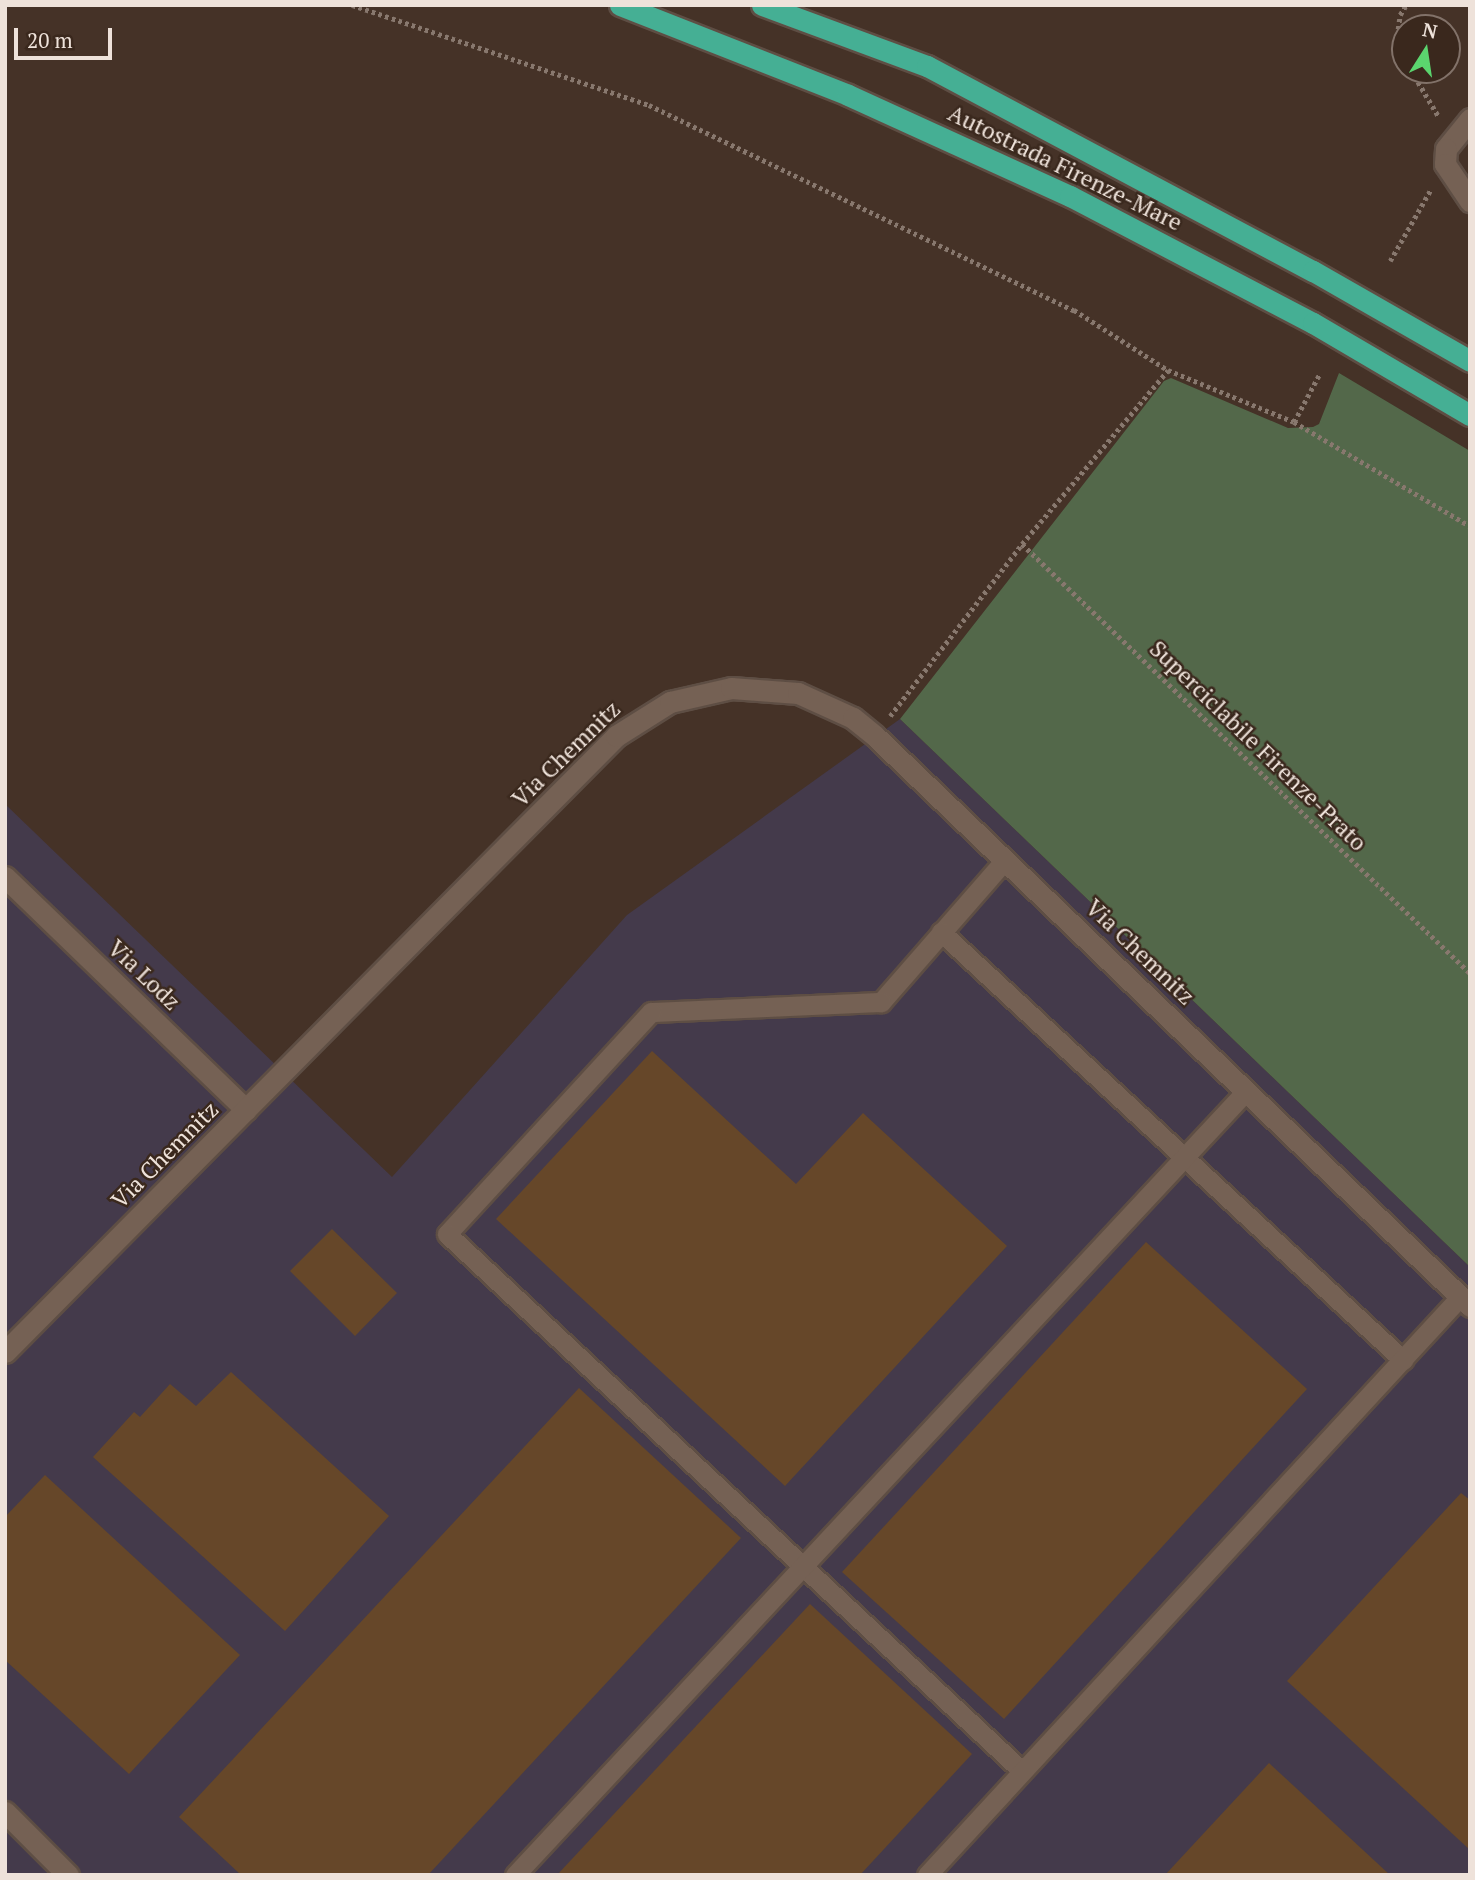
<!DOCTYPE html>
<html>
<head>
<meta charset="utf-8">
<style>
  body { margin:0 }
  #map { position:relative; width:1475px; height:1880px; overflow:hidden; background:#453227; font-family:"PT Serif",serif }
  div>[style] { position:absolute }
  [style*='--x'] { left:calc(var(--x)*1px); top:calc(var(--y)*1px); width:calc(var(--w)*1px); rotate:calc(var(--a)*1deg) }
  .industrial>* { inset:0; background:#443a4b }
  .green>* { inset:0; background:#53684a }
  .building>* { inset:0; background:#664729 }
  .path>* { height:4.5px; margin-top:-2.25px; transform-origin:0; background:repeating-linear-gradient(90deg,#88786e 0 3.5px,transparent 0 7px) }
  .roads { filter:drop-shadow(2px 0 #5e4e44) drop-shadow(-2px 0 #5e4e44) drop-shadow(0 2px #5e4e44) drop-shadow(0 -2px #5e4e44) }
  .lane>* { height:19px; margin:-9.5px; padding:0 9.5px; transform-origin:9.5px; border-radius:9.5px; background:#756154 }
  .street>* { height:21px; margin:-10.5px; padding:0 10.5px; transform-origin:10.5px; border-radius:10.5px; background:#756154 }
  .highway>* { height:21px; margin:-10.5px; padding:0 10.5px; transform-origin:10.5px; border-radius:10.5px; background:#45af94 }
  span { translate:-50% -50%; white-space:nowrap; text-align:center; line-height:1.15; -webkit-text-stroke:5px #3a281d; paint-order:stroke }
  .street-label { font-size:23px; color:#eee2da }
  .frame { position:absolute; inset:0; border:7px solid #eee2da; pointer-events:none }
  .north { position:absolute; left:1391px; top:14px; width:70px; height:70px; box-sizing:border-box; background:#3a281d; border:2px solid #827269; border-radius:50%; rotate:12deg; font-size:19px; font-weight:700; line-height:28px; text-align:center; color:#eee2da }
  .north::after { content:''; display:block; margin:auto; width:24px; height:32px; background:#5bd56e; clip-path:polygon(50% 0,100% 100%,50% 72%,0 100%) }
  .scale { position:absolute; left:14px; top:28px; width:98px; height:32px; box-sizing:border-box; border:4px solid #eee2da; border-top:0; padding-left:9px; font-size:21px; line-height:24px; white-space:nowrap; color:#eee2da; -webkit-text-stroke:5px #3a281d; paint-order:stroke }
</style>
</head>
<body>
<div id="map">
  <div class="industrial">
    <i style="clip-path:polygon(900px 719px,1470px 1267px,1470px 1875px,5px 1875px,5px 804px,392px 1177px,627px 915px)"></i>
  </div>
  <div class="green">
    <i style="clip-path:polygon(1339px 373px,1470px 451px,1470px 1267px,900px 719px,1164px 381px,1171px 378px,1288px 428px,1313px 427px,1319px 424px)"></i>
  </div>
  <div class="building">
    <i style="clip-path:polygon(652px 1051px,796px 1184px,863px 1113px,1007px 1246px,785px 1486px,496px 1219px)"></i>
    <i style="clip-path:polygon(332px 1229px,397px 1293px,355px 1336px,290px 1271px)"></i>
    <i style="clip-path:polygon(1146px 1242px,1307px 1389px,1004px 1719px,842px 1572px)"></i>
    <i style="clip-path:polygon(231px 1372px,389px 1516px,285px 1631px,93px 1457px,134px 1412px,140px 1417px,170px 1384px,196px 1406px)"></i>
    <i style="clip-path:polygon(579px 1388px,741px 1538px,428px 1875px,241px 1875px,179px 1817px)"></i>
    <i style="clip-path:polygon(45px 1475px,240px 1655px,129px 1774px,5px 1660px,5px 1517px)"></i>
    <i style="clip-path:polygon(1461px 1493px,1470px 1500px,1470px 1850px,1287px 1681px)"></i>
    <i style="clip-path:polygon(810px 1604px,972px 1754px,860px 1875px,557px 1875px)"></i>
    <i style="clip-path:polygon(1269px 1763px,1390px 1875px,1165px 1875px)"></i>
  </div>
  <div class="path">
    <i style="--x:352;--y:5;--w:313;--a:18.6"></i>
    <i style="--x:649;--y:105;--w:472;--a:25.8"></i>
    <i style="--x:1074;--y:310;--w:112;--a:32.6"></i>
    <i style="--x:1405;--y:60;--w:25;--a:-108"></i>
    <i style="--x:1397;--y:36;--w:21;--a:-82"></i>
    <i style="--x:1400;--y:15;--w:12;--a:-59"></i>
    <i style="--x:1411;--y:70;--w:55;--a:59.2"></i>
    <i style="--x:1390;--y:261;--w:83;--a:-60.3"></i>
    <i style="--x:1294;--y:422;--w:204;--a:30.6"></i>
    <i style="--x:1022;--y:544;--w:620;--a:43.76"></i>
    <i style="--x:890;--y:716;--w:217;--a:-52.5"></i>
    <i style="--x:1022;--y:544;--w:227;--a:-50"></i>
    <i style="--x:1168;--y:370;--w:136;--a:22.4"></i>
    <i style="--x:1294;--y:422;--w:55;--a:-62"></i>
  </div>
  <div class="roads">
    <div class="lane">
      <i style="--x:1005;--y:860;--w:189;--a:131.1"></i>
      <i style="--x:881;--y:1002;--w:230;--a:177.5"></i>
      <i style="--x:651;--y:1012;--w:301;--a:132.6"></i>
      <i style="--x:447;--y:1234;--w:787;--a:43.04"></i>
      <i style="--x:941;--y:932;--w:630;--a:42.81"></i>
      <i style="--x:515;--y:1875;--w:1072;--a:-47"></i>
      <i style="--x:927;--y:1875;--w:786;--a:-47.32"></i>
    </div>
    <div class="street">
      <i style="--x:1470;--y:119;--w:38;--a:129"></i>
      <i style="--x:1446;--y:149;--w:15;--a:94"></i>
      <i style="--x:1445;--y:164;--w:45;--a:56"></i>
      <i style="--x:5;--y:877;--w:335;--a:44"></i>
      <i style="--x:5;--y:1352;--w:868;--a:-45.23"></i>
      <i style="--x:616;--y:736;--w:64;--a:-32.2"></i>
      <i style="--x:670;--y:702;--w:63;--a:-12.9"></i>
      <i style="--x:731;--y:688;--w:67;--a:4.3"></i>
      <i style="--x:798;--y:693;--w:60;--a:24.4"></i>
      <i style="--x:853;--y:718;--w:28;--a:39"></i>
      <i style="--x:875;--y:736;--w:824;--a:43.77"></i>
      <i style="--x:5;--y:1812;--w:89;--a:45"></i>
    </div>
    <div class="highway">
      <i style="--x:620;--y:5;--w:245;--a:21.5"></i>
      <i style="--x:848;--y:95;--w:244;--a:24.5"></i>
      <i style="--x:1070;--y:196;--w:274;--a:27.6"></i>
      <i style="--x:1313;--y:323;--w:182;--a:30.4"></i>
      <i style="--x:762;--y:5;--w:176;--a:20.3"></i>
      <i style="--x:927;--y:66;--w:437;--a:28"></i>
      <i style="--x:1313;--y:271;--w:181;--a:29.8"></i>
    </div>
  </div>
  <div class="street-label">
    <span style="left:1065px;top:168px;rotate:26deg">Autostrada Firenze-Mare</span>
    <span style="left:1258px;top:746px;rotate:44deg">Superciclabile Firenze-Prato</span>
    <span style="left:566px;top:754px;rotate:-44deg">Via Chemnitz</span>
    <span style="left:1140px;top:952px;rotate:44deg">Via Chemnitz</span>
    <span style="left:144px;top:975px;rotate:44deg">Via Lodz</span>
    <span style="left:165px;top:1155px;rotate:-45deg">Via Chemnitz</span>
  </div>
  <div class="frame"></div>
  <div class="north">N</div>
  <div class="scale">20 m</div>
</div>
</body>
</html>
